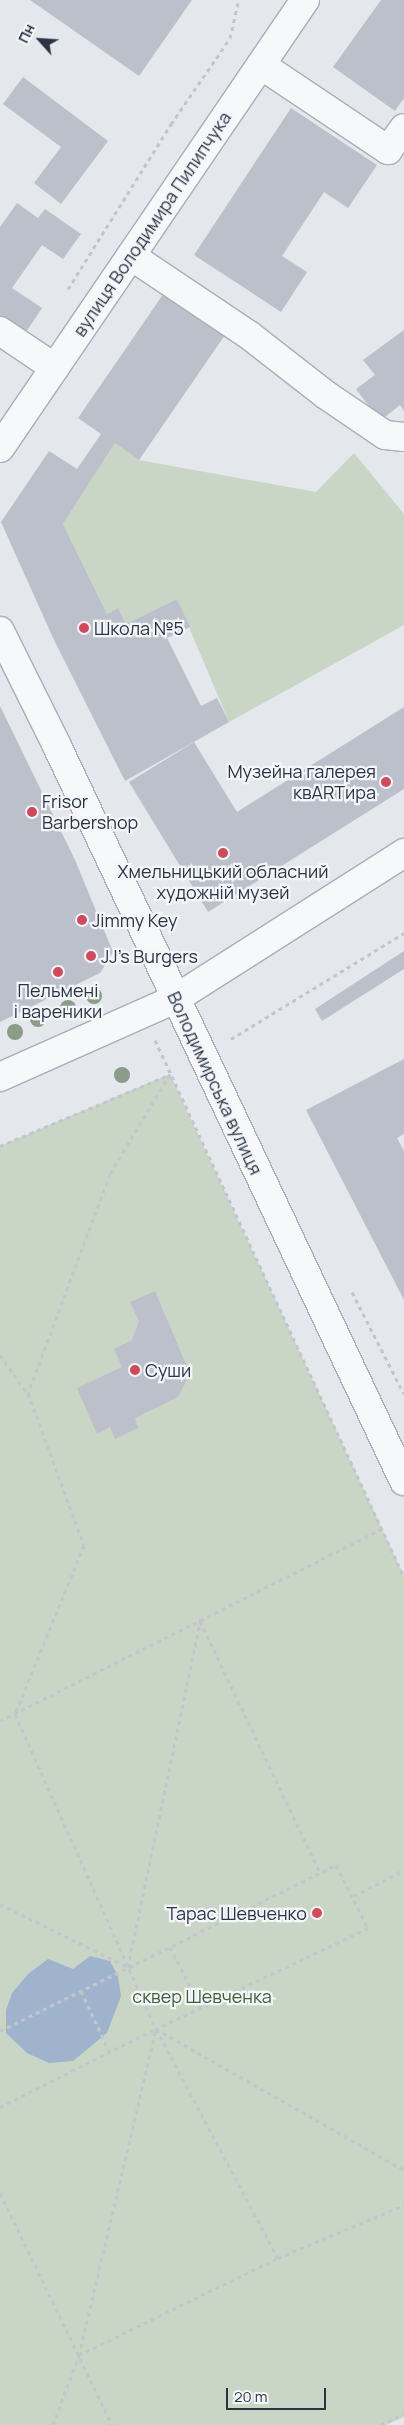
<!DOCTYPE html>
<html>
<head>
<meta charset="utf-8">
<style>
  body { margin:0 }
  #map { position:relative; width:404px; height:2425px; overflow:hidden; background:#e4e7ec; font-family:Manrope,sans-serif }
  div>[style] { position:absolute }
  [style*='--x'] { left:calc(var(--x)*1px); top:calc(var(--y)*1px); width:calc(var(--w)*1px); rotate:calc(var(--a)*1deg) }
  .green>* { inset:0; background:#c9d6c5 }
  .water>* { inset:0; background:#9fb4cc }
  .building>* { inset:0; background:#bbc0ca }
  .path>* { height:3px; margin-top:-1.5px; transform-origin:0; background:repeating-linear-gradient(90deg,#c2c5cb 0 4px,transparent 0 8px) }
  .roads { filter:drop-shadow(1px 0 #a9aeb7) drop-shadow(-1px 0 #a9aeb7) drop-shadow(0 1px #a9aeb7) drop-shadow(0 -1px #a9aeb7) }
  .minor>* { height:28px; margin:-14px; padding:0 14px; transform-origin:14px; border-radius:14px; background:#f7f8fa }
  .trees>* { width:16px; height:16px; margin:-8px; border-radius:50%; background:#899d89 }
  .dots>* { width:14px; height:14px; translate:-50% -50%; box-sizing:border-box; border:2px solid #f4f6f9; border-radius:50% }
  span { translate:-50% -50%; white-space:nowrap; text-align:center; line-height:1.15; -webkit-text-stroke:4.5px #f4f6f9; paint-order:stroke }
  .street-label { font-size:18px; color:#2b3445 }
  .poi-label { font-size:18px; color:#2b3445 }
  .left { translate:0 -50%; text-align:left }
  .right { translate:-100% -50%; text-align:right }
  .park-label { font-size:18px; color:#3f6138 }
  .north { position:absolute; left:15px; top:15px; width:50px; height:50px; -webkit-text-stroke:4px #f4f6f9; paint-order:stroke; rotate:296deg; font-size:14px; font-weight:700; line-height:20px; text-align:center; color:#2b3445 }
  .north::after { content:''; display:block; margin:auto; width:18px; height:22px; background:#2b3445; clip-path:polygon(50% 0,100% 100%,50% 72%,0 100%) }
  .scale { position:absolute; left:226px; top:2388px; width:100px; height:22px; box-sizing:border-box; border:2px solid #2b3445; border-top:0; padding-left:6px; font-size:15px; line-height:18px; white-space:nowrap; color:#2b3445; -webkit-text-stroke:4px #f4f6f9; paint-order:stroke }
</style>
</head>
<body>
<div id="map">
  <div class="green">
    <i style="clip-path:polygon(115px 443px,139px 460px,316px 492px,354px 453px,404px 514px,404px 625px,229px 722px,177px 599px,126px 624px,118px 608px,107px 614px,63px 524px)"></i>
    <i style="clip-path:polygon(170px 1074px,404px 1576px,404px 2417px,386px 2425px,0 2425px,0 1146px)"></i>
  </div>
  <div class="water">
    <i style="clip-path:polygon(90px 1956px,110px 1961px,118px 1976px,121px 1996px,107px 2033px,73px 2061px,49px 2063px,27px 2053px,6px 2033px,6px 2010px,12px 1993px,28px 1974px,48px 1959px,73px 1969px)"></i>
  </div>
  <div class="building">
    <i style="clip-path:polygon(30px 0,192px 0,139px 76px)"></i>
    <i style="clip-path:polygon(381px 0,404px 0,404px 98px,395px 111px,333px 67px)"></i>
    <i style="clip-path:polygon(23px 77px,108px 141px,61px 204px,34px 183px,61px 147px,3px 104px)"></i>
    <i style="clip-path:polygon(291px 108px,377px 165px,348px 208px,324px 192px,282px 256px,307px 272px,281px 312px,194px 255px)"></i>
    <i style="clip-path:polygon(17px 203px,38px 218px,45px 209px,81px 234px,63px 259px,42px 245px,12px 288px,42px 308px,24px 335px,0 318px,0 227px)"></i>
    <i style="clip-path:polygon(164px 293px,225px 335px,139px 460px,115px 443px,63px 524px,107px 614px,118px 608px,126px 624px,177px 599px,190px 627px,167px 638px,201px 706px,217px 698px,229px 722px,125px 781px,54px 640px,1px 522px,49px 451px,77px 469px,101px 434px,78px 418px)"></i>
    <i style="clip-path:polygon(404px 330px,404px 411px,400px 405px,380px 421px,356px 389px,375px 375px,363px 360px)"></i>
    <i style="clip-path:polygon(0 706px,75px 860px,113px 952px,100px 973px,0 1022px)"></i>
    <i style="clip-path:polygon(404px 707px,404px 789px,208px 912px,129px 782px,194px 742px,237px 812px)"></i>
    <i style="clip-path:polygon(404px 951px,404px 969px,322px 1021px,315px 1009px)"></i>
    <i style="clip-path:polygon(404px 1059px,404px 1134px,397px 1138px,404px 1151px,404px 1300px,306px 1110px)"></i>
    <i style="clip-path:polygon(155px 1291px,188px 1369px,186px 1382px,178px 1397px,135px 1418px,138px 1428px,115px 1439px,110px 1427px,97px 1434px,77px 1388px,122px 1367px,114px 1349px,132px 1340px,139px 1321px,130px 1302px)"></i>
  </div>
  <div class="path">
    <i style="--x:68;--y:289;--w:195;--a:-58"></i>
    <i style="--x:171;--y:124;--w:104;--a:-55.5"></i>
    <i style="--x:230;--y:38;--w:39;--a:-77"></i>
    <i style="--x:231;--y:1039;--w:203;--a:-31.5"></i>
    <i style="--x:155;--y:1040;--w:592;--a:65.12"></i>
    <i style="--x:170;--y:1074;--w:117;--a:121"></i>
    <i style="--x:110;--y:1174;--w:234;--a:110.5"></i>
    <i style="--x:28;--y:1393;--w:162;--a:69.8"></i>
    <i style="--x:84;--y:1545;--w:183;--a:112.2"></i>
    <i style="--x:15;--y:1714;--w:345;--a:65.9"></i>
    <i style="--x:156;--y:2029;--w:259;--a:62"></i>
    <i style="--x:0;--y:1146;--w:183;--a:-22.8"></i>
    <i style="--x:352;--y:1292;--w:114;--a:63"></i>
    <i style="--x:0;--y:1355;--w:47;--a:54.6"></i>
    <i style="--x:200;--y:1621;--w:279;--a:64.5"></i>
    <i style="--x:0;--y:1721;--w:428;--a:-26.7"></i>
    <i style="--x:354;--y:1896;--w:56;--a:-27.5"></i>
    <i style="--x:0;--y:1904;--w:143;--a:26.2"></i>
    <i style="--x:170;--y:1947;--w:68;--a:63.1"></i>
    <i style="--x:128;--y:1967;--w:356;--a:-78.2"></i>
    <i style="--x:81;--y:1991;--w:68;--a:64.9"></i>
    <i style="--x:0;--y:2031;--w:375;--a:-26.3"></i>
    <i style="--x:336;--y:1865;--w:71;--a:63.1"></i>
    <i style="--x:368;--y:1928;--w:235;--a:154.5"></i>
    <i style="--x:0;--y:2107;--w:174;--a:-26.6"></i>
    <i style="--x:156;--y:2029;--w:285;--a:29.6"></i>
    <i style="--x:0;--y:2193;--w:258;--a:64.2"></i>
    <i style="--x:79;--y:2355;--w:221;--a:-26"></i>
    <i style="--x:278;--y:2258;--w:137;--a:-22.8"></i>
    <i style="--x:53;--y:2425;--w:75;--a:-69.6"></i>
    <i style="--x:79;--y:2355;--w:334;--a:-76.7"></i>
    <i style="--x:381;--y:2425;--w:26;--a:-28"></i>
  </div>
  <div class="roads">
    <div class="minor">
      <i style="--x:261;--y:65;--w:153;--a:33.8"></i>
      <i style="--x:388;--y:150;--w:27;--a:-54"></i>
      <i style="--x:131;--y:256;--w:142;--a:33.8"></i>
      <i style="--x:249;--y:335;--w:98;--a:37.9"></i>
      <i style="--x:326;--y:395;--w:71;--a:34.1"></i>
      <i style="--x:385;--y:435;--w:19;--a:6"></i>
      <i style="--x:0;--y:331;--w:66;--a:33.9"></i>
      <i style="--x:0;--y:448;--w:542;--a:-55.75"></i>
      <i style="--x:0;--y:631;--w:128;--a:63.6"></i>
      <i style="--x:57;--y:746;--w:813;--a:64.73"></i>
      <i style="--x:0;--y:1077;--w:192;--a:-24"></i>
      <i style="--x:175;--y:999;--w:272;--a:-32.5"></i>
    </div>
  </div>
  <div class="trees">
    <i style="left:94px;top:996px"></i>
    <i style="left:68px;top:1008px"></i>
    <i style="left:38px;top:1019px"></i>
    <i style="left:15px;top:1032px"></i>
    <i style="left:122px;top:1075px"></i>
  </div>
  <div class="dots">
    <i style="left:84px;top:628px;background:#d1495b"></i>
    <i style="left:386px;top:782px;background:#d1495b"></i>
    <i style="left:32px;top:812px;background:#d1495b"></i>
    <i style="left:223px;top:853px;background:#d1495b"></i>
    <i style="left:82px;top:920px;background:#d1495b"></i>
    <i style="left:91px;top:956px;background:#d1495b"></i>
    <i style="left:58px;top:972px;background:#d1495b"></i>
    <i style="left:135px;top:1370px;background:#d1495b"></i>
    <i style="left:317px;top:1913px;background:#d1495b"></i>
  </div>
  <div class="street-label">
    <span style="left:152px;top:224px;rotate:-56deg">вулиця Володимира Пилипчука</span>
    <span style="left:215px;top:1083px;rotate:65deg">Володимирська вулиця</span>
  </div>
  <div class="poi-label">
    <span class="left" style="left:94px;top:628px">Школа №5</span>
    <span class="right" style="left:376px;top:782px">Музейна галерея<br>квARTира</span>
    <span class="left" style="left:42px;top:812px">Frisor<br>Barbershop</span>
    <span style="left:223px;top:882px">Хмельницький обласний<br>художній музей</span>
    <span class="left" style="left:92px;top:920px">Jimmy Key</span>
    <span class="left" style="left:101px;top:956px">JJ's Burgers</span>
    <span style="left:58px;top:1001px">Пельмені<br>і вареники</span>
    <span class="left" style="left:145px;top:1370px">Суши</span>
    <span class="right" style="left:307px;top:1913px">Тарас Шевченко</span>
  </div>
  <div class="park-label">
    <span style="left:202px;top:1996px">сквер Шевченка</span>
  </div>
  <div class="north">Пн</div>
  <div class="scale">20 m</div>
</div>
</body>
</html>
